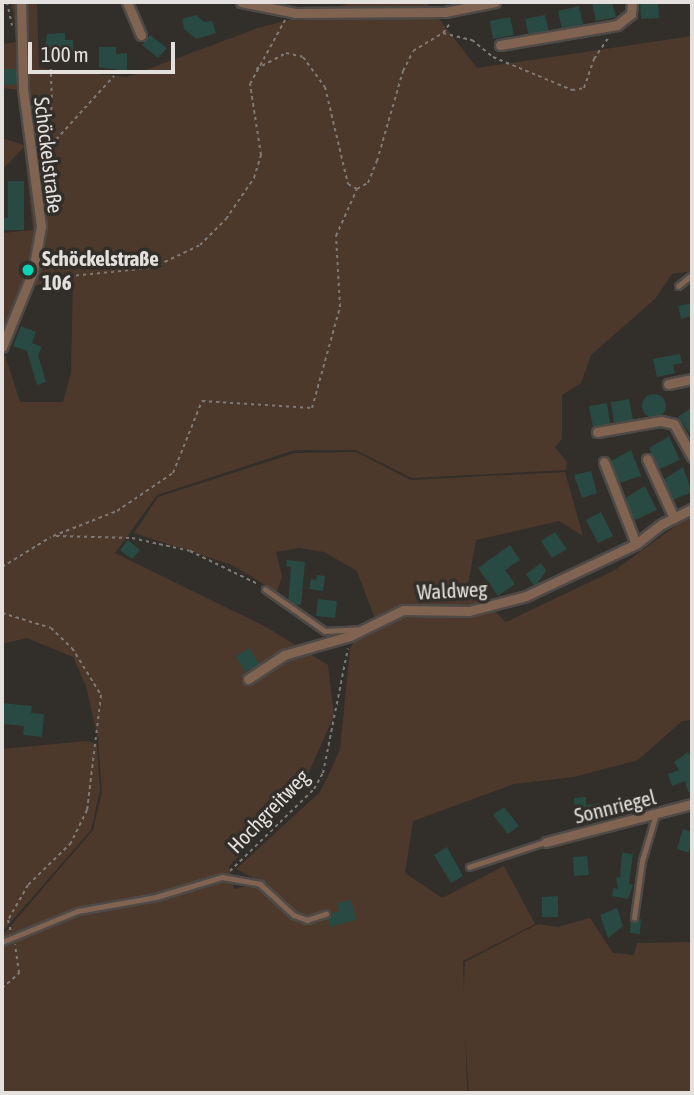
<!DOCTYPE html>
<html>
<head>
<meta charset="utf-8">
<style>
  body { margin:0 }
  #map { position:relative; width:694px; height:1095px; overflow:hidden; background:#322e2a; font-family:"Asap Condensed",sans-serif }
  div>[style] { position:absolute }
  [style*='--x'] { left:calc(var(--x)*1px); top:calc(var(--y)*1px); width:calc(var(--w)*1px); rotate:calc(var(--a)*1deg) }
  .green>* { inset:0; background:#4d392b }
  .building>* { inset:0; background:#284a42 }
  .round { border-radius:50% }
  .path>* { height:2px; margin-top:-1px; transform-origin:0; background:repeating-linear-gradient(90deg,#7e7a77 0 3.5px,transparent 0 7px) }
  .roads { filter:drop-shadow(2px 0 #4e4a47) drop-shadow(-2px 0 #4e4a47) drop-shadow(0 2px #4e4a47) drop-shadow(0 -2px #4e4a47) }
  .lane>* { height:4.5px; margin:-2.25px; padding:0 2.25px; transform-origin:2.25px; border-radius:2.25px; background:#806451 }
  .street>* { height:9px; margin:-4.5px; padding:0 4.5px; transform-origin:4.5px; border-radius:4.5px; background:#806451 }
  .dots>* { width:19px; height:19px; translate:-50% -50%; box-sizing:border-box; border:4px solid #322e2a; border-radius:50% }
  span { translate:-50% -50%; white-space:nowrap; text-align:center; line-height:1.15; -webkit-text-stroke:7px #322e2a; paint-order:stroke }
  .street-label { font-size:21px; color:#e3e0de }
  .poi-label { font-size:21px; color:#e3e0de; font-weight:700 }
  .left { translate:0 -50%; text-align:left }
  .frame { position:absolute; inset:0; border:4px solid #e3e0de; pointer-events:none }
  .scale { position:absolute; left:28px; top:42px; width:147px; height:32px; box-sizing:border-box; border:4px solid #e3e0de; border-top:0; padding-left:9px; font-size:21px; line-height:24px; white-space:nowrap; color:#e3e0de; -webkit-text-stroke:5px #322e2a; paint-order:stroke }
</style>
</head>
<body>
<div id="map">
  <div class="green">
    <i style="clip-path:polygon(11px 2px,37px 2px,39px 68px,127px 77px,258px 28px,356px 2px,426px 2px,477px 68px,692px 36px,692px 271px,672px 274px,655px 299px,591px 355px,581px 383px,562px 395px,562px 439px,555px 447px,567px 462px,566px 470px,412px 478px,356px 450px,295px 450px,157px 495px,115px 553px,266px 627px,328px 665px,334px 716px,300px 792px,229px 866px,234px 889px,263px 883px,236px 869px,320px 792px,331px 770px,340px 749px,350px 649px,356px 638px,406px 612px,493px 610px,506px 622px,615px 570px,692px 514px,692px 720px,682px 721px,638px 760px,574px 777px,514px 784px,413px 821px,405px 873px,442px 898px,504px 866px,535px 924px,463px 961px,467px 1093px,2px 1093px,2px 936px,93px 830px,102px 792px,98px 739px,86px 686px,73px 657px,27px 638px,2px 644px,2px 360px,5px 355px,20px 402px,63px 402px,71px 373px,73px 279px,33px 286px,24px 280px,2px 334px,2px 233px,33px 230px,24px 147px,2px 170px,2px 138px,24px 145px,19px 90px,2px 88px,2px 44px,18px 42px)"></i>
    <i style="clip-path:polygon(356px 452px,411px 480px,565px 472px,583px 536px,559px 521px,476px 540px,468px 585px,489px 606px,404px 608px,375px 619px,357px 571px,324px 552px,299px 548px,276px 552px,282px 576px,277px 592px,232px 565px,134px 533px,158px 497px,295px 453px)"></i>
    <i style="clip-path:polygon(86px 741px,97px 744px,100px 790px,91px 830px,2px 932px,2px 749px)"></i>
    <i style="clip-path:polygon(590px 918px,613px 953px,634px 955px,637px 943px,692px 942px,692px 1093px,469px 1093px,463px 1008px,465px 962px,538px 924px,558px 927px)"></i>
  </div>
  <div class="building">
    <i style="clip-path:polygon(612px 2px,616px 17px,596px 21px,592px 3px)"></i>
    <i style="clip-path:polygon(640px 2px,658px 2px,659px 18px,641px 19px)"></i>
    <i style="clip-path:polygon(579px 6px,583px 24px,562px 29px,558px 11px)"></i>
    <i style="clip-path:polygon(196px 15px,204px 22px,212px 21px,216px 33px,196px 39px,184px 29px,182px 19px)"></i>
    <i style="clip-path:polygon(545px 15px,549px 32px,529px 37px,525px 19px)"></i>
    <i style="clip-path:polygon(510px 17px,514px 35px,493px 39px,490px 21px)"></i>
    <i style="clip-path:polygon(65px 33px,65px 40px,73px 40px,74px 57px,43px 65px,47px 34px)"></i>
    <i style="clip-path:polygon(150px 35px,167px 48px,158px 58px,142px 45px)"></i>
    <i style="clip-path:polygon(99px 47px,116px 47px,116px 54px,127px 53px,127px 71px,99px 67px)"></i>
    <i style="clip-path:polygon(2px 69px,18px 69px,19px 84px,2px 85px)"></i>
    <i style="clip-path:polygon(8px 181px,24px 181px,24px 230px,2px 230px,2px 218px,8px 218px)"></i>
    <i style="clip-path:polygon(692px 303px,692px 316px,681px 319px,678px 306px)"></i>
    <i style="clip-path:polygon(21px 326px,36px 332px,32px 343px,42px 347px,38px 355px,46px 382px,37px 385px,27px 351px,13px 346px)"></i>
    <i style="clip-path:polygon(680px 354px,682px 363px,673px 365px,675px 373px,657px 377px,653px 359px)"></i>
    <i class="round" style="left:642px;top:394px;width:24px;height:24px"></i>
    <i style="clip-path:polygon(629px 399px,633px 420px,614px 423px,611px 402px)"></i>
    <i style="clip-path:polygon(607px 403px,610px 424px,593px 427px,589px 406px)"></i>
    <i style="clip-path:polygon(692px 407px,692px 436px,678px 417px)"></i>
    <i style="clip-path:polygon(669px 436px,680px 460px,659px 469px,649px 448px)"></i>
    <i style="clip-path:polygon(631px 450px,641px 476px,619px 483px,611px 461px)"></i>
    <i style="clip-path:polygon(683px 467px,692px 492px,672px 500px,663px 480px)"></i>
    <i style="clip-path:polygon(591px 471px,597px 493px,582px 498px,574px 475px)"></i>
    <i style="clip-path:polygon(645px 486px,657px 510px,635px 520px,624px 499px)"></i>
    <i style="clip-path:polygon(601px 512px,613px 536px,598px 543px,586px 520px)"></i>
    <i style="clip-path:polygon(555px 532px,567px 549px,552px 558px,541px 541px)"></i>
    <i style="clip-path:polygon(128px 540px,140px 550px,132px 559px,120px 550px)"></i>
    <i style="clip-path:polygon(510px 545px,520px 560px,505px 570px,515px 584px,498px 596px,478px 568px)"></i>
    <i style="clip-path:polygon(287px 560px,305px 562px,301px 605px,288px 604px,291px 567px,286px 566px)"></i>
    <i style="clip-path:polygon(541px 563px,546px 571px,535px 587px,526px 574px)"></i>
    <i style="clip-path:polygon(317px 575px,325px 576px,323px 591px,309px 589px,311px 579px,316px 580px)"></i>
    <i style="clip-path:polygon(318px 599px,337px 601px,335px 618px,316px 616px)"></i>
    <i style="clip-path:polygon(249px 648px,259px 664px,245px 672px,236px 656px)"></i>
    <i style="clip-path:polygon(2px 703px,32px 706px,31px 713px,44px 714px,42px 737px,23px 735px,24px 726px,2px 724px)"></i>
    <i style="clip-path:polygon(688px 752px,692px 759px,692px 791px,688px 792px,685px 781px,672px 786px,668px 774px,679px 770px,674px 762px)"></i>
    <i style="clip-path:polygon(586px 797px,586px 805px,600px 803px,601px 812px,587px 813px,588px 821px,576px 822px,574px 798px)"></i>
    <i style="clip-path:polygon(504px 807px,519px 826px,508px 834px,493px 815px)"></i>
    <i style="clip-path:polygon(683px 829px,692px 832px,689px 853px,677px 849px)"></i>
    <i style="clip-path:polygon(447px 847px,463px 876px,451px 883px,434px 855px)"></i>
    <i style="clip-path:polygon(622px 853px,633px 854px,629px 884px,633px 885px,628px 899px,612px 896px,613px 888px,618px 889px,616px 877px,620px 878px)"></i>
    <i style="clip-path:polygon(587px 856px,589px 875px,574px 876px,573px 857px)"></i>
    <i style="clip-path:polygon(558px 896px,558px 917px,542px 917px,542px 897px)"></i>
    <i style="clip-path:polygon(351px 900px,356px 920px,330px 927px,327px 915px,339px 911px,337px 903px)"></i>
    <i style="clip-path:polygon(617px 908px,623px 926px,608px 938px,600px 915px)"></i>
    <i style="clip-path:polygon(631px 919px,641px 919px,640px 934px,630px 933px)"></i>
  </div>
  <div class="path">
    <i style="--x:7;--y:2;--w:24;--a:78"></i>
    <i style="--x:443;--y:33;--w:30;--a:14"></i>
    <i style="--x:472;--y:40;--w:27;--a:39"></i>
    <i style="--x:493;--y:57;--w:86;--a:22.7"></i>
    <i style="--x:572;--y:90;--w:12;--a:-9"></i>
    <i style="--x:584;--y:88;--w:31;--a:-71"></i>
    <i style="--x:594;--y:59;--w:27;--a:-56"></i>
    <i style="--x:256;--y:69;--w:34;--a:-28"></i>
    <i style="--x:286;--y:53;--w:17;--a:13"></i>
    <i style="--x:303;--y:57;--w:37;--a:54"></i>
    <i style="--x:325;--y:87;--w:100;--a:76.7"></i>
    <i style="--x:348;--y:184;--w:10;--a:29"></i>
    <i style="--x:357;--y:189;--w:13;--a:-29"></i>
    <i style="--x:368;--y:183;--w:24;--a:-68"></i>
    <i style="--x:377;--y:161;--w:94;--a:-73.9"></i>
    <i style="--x:403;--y:71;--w:22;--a:-63"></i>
    <i style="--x:413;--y:51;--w:35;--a:-31"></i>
    <i style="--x:443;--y:33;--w:14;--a:-54"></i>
    <i style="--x:42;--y:151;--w:47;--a:-77.7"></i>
    <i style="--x:52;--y:105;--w:36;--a:-92"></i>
    <i style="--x:42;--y:155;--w:107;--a:-47.7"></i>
    <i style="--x:41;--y:279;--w:112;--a:-5.7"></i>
    <i style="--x:152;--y:268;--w:53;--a:-25.6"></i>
    <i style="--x:200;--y:245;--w:37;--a:-45"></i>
    <i style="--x:226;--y:219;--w:50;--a:-55.7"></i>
    <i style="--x:254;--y:178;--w:24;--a:-73"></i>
    <i style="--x:261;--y:155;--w:72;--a:-98.8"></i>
    <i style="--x:250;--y:84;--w:73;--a:-61.3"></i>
    <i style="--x:53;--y:536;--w:69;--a:-21.3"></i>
    <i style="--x:117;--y:511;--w:68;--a:-34.2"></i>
    <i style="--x:173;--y:473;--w:78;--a:-68.1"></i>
    <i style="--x:202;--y:401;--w:110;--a:3.6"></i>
    <i style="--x:312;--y:408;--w:105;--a:-74.5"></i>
    <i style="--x:340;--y:307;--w:71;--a:-93.2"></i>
    <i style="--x:336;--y:236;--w:51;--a:-65.9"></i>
    <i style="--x:56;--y:536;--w:76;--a:1.5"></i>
    <i style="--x:132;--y:538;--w:59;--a:12.6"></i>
    <i style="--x:190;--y:551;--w:76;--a:25.9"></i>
    <i style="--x:2;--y:567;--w:57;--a:-31.5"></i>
    <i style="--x:2;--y:613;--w:51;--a:17"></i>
    <i style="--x:51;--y:628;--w:29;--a:44"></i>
    <i style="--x:72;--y:648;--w:55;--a:58.3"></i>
    <i style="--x:101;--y:695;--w:116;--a:96.9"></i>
    <i style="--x:87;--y:810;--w:37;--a:116"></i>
    <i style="--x:71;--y:843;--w:60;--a:135.7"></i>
    <i style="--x:28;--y:885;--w:40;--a:119.7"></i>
    <i style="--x:8;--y:920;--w:12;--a:76"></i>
    <i style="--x:230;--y:871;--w:117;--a:-44.3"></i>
    <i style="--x:314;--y:789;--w:18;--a:-61"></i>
    <i style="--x:323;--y:773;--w:127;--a:-78.7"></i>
    <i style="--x:2;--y:988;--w:23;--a:-41"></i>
    <i style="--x:19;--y:973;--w:29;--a:-98"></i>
  </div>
  <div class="roads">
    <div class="lane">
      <i style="--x:678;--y:286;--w:18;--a:-38"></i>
      <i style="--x:265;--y:589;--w:73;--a:35"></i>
      <i style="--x:325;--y:631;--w:34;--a:-3"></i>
      <i style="--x:469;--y:867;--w:80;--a:-18.2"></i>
      <i style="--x:634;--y:918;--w:58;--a:-82"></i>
      <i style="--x:642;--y:861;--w:49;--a:-73.4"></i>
      <i style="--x:2;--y:942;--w:82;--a:-22.2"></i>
      <i style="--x:78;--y:911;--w:79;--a:-10.2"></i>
      <i style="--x:156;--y:897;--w:69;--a:-16.9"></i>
      <i style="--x:222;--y:877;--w:39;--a:10"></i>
      <i style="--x:260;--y:884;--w:46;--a:42.4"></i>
      <i style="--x:294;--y:915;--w:14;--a:21"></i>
      <i style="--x:307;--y:920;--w:20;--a:-18"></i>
    </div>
    <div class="street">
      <i style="--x:127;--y:2;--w:36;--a:67"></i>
      <i style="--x:241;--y:2;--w:55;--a:11.5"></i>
      <i style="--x:295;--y:13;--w:150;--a:-0.4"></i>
      <i style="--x:445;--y:12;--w:51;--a:-11.3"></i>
      <i style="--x:500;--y:45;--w:119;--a:-9.7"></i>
      <i style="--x:617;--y:25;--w:18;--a:-38"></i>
      <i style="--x:631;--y:14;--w:12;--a:-85"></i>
      <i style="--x:2;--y:347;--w:82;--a:-67.8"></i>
      <i style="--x:33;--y:271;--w:46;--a:-79.9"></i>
      <i style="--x:41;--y:226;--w:138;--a:-97.5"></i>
      <i style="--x:23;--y:89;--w:87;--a:-91.3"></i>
      <i style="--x:668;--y:384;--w:25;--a:-12"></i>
      <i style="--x:597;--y:432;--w:65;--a:-9.8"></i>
      <i style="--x:661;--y:421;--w:13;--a:13"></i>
      <i style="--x:674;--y:424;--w:38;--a:61"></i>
      <i style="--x:647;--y:459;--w:65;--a:65.4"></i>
      <i style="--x:604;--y:462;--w:88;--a:68.7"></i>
      <i style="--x:248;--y:679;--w:43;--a:-33.7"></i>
      <i style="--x:284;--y:655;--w:69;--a:-16.1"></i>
      <i style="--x:350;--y:636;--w:59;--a:-26.1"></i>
      <i style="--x:403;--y:610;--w:66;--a:0.9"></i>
      <i style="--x:469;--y:611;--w:59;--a:-14.7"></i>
      <i style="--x:526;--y:596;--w:122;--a:-25.3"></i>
      <i style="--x:636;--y:544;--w:33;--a:-38"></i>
      <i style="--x:662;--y:524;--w:34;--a:-27"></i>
      <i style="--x:546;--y:842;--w:151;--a:-14.6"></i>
    </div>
  </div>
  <div class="dots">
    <i style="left:28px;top:270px;background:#04d5b6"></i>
  </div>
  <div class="street-label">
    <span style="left:49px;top:155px;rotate:83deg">Schöckelstraße</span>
    <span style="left:452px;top:590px;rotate:-3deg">Waldweg</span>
    <span style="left:615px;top:806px;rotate:-14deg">Sonnriegel</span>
    <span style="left:268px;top:811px;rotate:-46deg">Hochgreitweg</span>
  </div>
  <div class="poi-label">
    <span class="left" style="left:42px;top:270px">Schöckelstraße<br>106</span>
  </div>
  <div class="frame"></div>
  <div class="scale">100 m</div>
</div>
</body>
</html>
